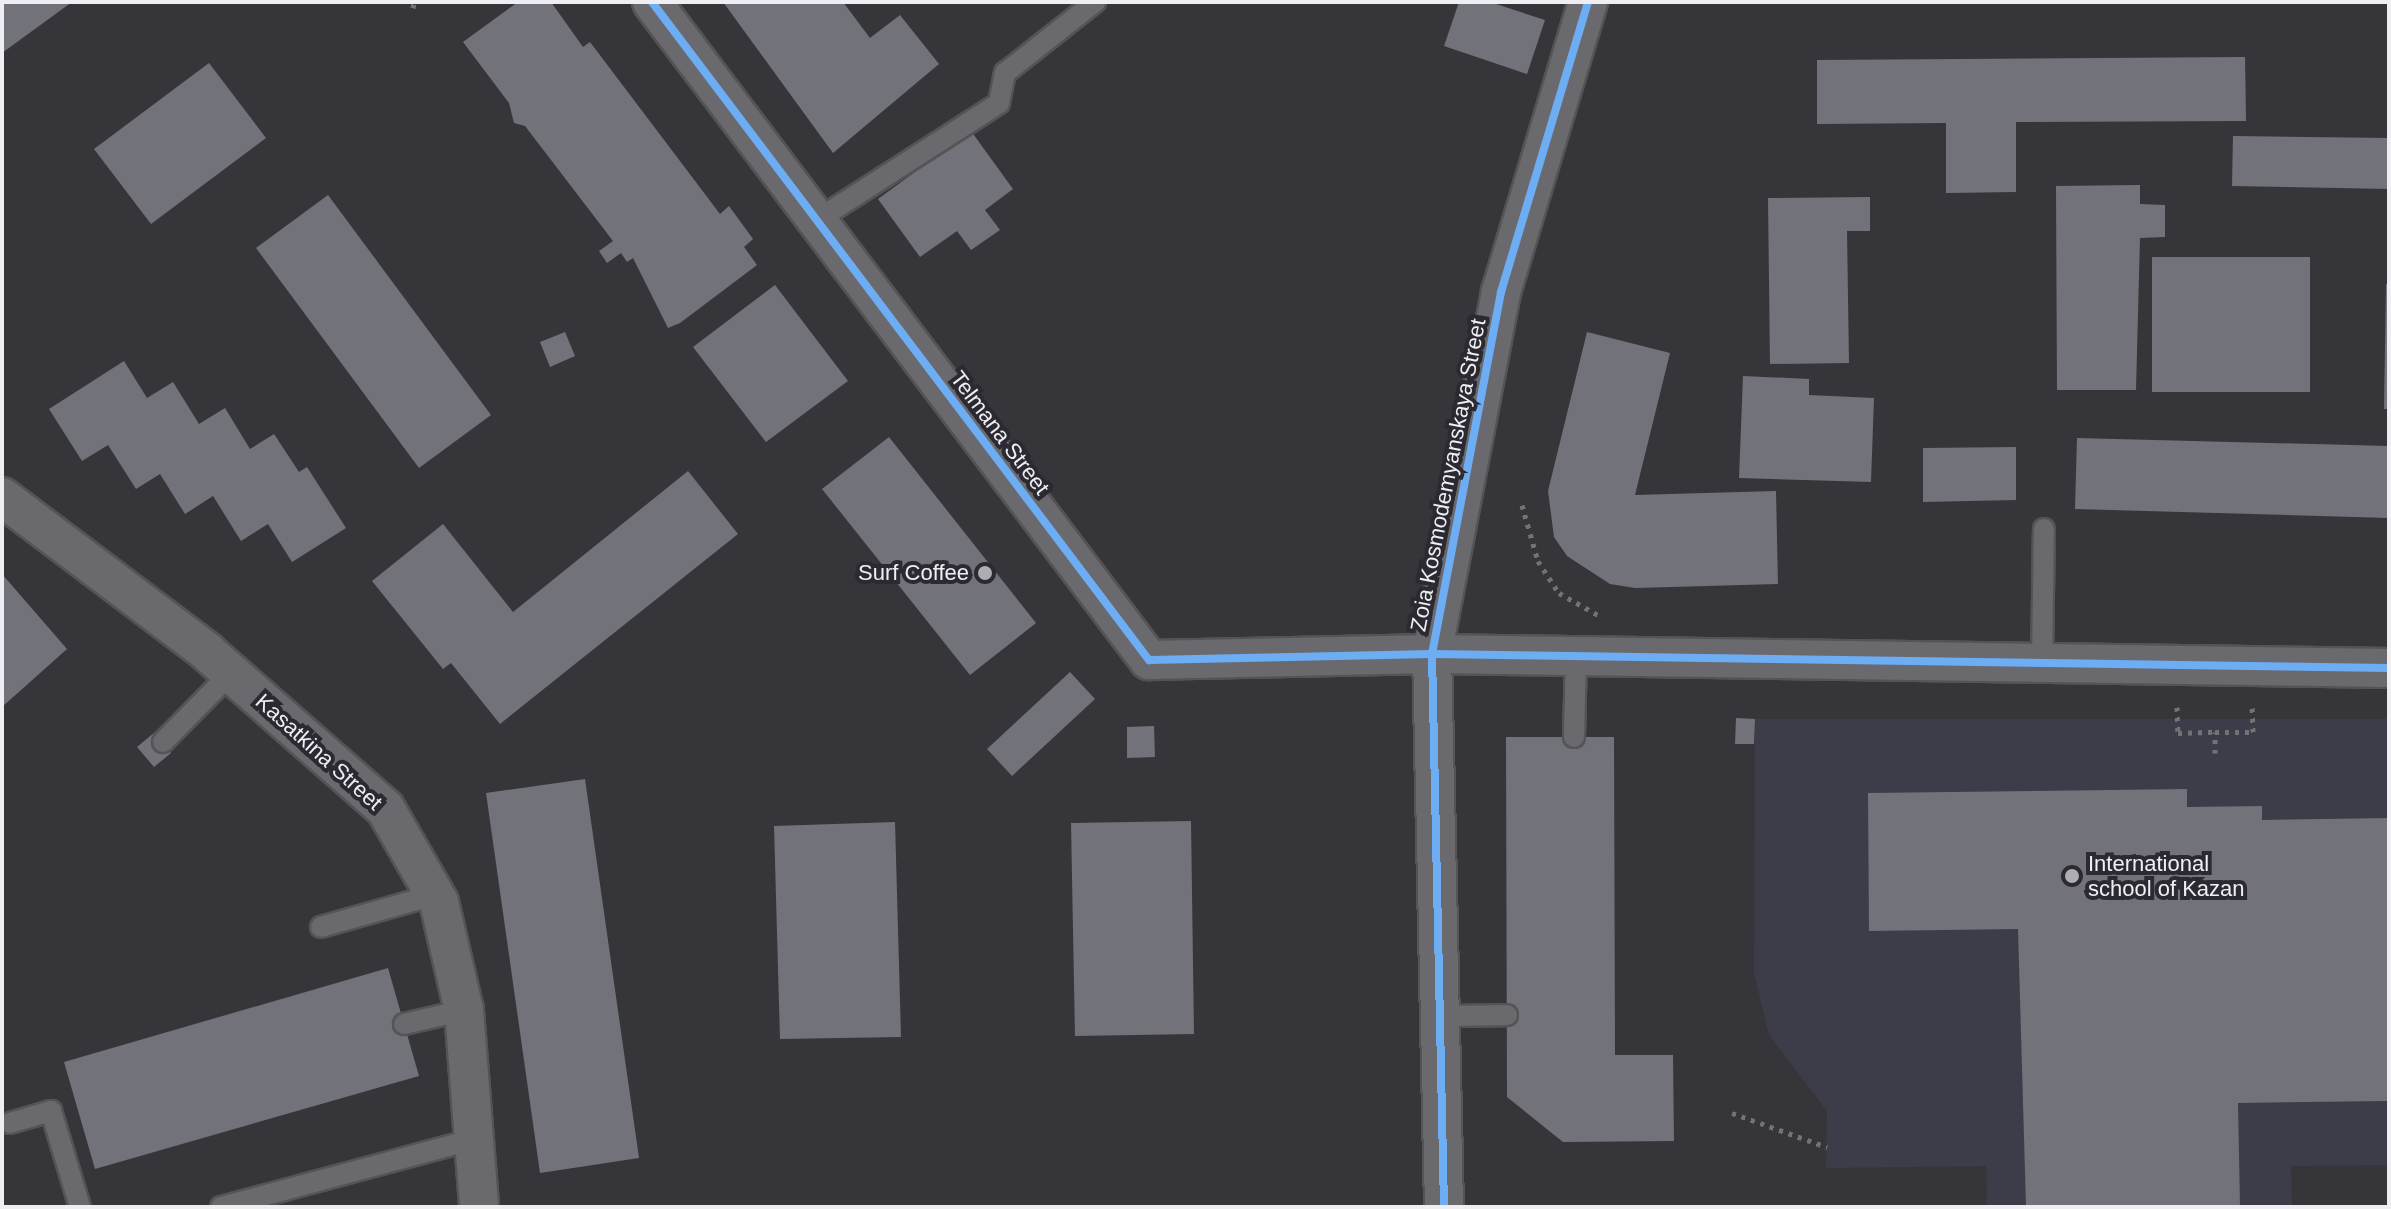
<!DOCTYPE html>
<html>
<head>
<meta charset="utf-8">
<style>
  body { margin:0 }
  #map { position:relative; width:2391px; height:1209px; overflow:hidden; background:#36363a; font-family:Arial,sans-serif }
  div>[style] { position:absolute }
  [style*='--x'] { left:calc(var(--x)*1px); top:calc(var(--y)*1px); width:calc(var(--w)*1px); rotate:calc(var(--a)*1deg) }
  .built>* { inset:0; background:#3d3c49 }
  .building>* { inset:0; background:#72727a }
  .path>* { height:5px; margin-top:-2.5px; transform-origin:0; background:repeating-linear-gradient(90deg,#737376 0 4px,transparent 0 10px) }
  .roads { filter:drop-shadow(2px 0 #545457) drop-shadow(-2px 0 #545457) drop-shadow(0 2px #545457) drop-shadow(0 -2px #545457) }
  .service>* { height:20px; margin:-10px; padding:0 10px; transform-origin:10px; border-radius:10px; background:#6a696e }
  .minor>* { height:38px; margin:-19px; padding:0 19px; transform-origin:19px; border-radius:19px; background:#6a696e }
  .cycleway>* { height:8px; margin:-4px; padding:0 4px; transform-origin:4px; border-radius:4px; background:#6dadf4 }
  .dots>* { width:22px; height:22px; translate:-50% -50%; box-sizing:border-box; border:4px solid #2b2a32; border-radius:50% }
  span { translate:-50% -50%; white-space:nowrap; text-align:center; line-height:1.15; -webkit-text-stroke:8px #2b2a32; paint-order:stroke }
  .street-label { font-size:22px; color:#eeeef3 }
  .poi-label { font-size:22px; color:#eeeef3 }
  .right { translate:-100% -50%; text-align:right }
  .left { translate:0 -50%; text-align:left }
  .frame { position:absolute; inset:0; border:4px solid #eeeef3; pointer-events:none }
</style>
</head>
<body>
<div id="map">
  <div class="built">
    <i style="clip-path:polygon(1755px 719px,2389px 719px,2389px 1165px,2291px 1166px,2292px 1207px,1987px 1207px,1986px 1166px,1826px 1168px,1827px 1111px,1769px 1035px,1754px 973px)"></i>
  </div>
  <div class="building">
    <i style="clip-path:polygon(2px 2px,72px 2px,2px 53px)"></i>
    <i style="clip-path:polygon(518px 2px,551px 2px,583px 47px,590px 42px,720px 214px,729px 206px,753px 239px,744px 247px,757px 265px,680px 323px,668px 328px,633px 258px,627px 262px,621px 253px,607px 263px,599px 251px,613px 241px,525px 126px,514px 123px,509px 103px,463px 42px)"></i>
    <i style="clip-path:polygon(723px 2px,843px 2px,870px 38px,900px 15px,939px 64px,833px 153px)"></i>
    <i style="clip-path:polygon(1459px 2px,1490px 2px,1545px 20px,1527px 74px,1444px 46px)"></i>
    <i style="clip-path:polygon(2245px 57px,2246px 121px,2016px 122px,2016px 192px,1946px 193px,1946px 123px,1817px 124px,1817px 60px)"></i>
    <i style="clip-path:polygon(209px 63px,266px 138px,151px 224px,94px 149px)"></i>
    <i style="clip-path:polygon(971px 131px,1013px 189px,985px 210px,1000px 230px,971px 250px,957px 231px,920px 257px,878px 199px)"></i>
    <i style="clip-path:polygon(2233px 136px,2389px 138px,2389px 189px,2232px 186px)"></i>
    <i style="clip-path:polygon(2140px 185px,2140px 204px,2165px 205px,2165px 237px,2140px 238px,2136px 390px,2057px 390px,2056px 186px)"></i>
    <i style="clip-path:polygon(328px 195px,491px 415px,419px 468px,256px 248px)"></i>
    <i style="clip-path:polygon(1870px 197px,1870px 231px,1847px 231px,1849px 363px,1770px 364px,1768px 198px)"></i>
    <i style="clip-path:polygon(2152px 257px,2310px 257px,2310px 392px,2152px 392px)"></i>
    <i style="clip-path:polygon(2386px 284px,2389px 284px,2389px 409px,2384px 409px)"></i>
    <i style="clip-path:polygon(775px 285px,848px 381px,766px 442px,693px 347px)"></i>
    <i style="clip-path:polygon(565px 332px,575px 356px,550px 367px,540px 342px)"></i>
    <i style="clip-path:polygon(1587px 332px,1670px 353px,1635px 495px,1776px 491px,1778px 584px,1635px 588px,1610px 584px,1567px 556px,1554px 537px,1548px 491px)"></i>
    <i style="clip-path:polygon(124px 361px,147px 398px,173px 382px,199px 424px,225px 408px,250px 449px,274px 434px,299px 472px,307px 467px,346px 528px,292px 562px,268px 524px,241px 541px,213px 496px,185px 514px,160px 474px,136px 489px,108px 445px,82px 461px,49px 409px)"></i>
    <i style="clip-path:polygon(1743px 376px,1809px 379px,1809px 395px,1874px 398px,1871px 482px,1739px 478px)"></i>
    <i style="clip-path:polygon(889px 437px,1036px 623px,970px 675px,822px 489px)"></i>
    <i style="clip-path:polygon(2077px 438px,2389px 446px,2389px 518px,2075px 509px)"></i>
    <i style="clip-path:polygon(2016px 447px,2016px 500px,1923px 502px,1923px 448px)"></i>
    <i style="clip-path:polygon(688px 471px,738px 534px,500px 724px,451px 663px,443px 669px,372px 581px,443px 524px,513px 612px)"></i>
    <i style="clip-path:polygon(2px 574px,67px 649px,2px 707px)"></i>
    <i style="clip-path:polygon(1070px 672px,1095px 699px,1012px 776px,987px 749px)"></i>
    <i style="clip-path:polygon(1736px 718px,1755px 719px,1754px 744px,1735px 744px)"></i>
    <i style="clip-path:polygon(1154px 726px,1155px 757px,1127px 758px,1127px 727px)"></i>
    <i style="clip-path:polygon(155px 732px,171px 753px,154px 767px,137px 747px)"></i>
    <i style="clip-path:polygon(1506px 737px,1614px 737px,1615px 1055px,1673px 1055px,1674px 1141px,1563px 1142px,1507px 1097px)"></i>
    <i style="clip-path:polygon(585px 779px,639px 1158px,540px 1173px,486px 793px)"></i>
    <i style="clip-path:polygon(2187px 789px,2187px 807px,2262px 806px,2262px 820px,2389px 818px,2389px 1101px,2238px 1103px,2240px 1207px,2026px 1207px,2018px 929px,1869px 931px,1868px 793px)"></i>
    <i style="clip-path:polygon(1191px 821px,1194px 1034px,1075px 1036px,1071px 823px)"></i>
    <i style="clip-path:polygon(895px 822px,901px 1037px,780px 1039px,774px 826px)"></i>
    <i style="clip-path:polygon(388px 968px,419px 1076px,95px 1169px,64px 1062px)"></i>
  </div>
  <div class="path">
    <i style="--x:413;--y:8;--w:6;--a:-81"></i>
    <i style="--x:1522;--y:505;--w:58;--a:74.1"></i>
    <i style="--x:1538;--y:561;--w:38;--a:57"></i>
    <i style="--x:1559;--y:593;--w:45;--a:29.4"></i>
    <i style="--x:2177;--y:707;--w:26;--a:88"></i>
    <i style="--x:2178;--y:733;--w:37;--a:-2"></i>
    <i style="--x:2215;--y:732;--w:38;--a:0"></i>
    <i style="--x:2253;--y:732;--w:26;--a:-92"></i>
    <i style="--x:2215;--y:753;--w:21;--a:-90"></i>
    <i style="--x:1732;--y:1113;--w:101;--a:19.7"></i>
  </div>
  <div class="roads">
    <div class="service">
      <i style="--x:817;--y:220;--w:216;--a:-32.7"></i>
      <i style="--x:999;--y:103;--w:31;--a:-79"></i>
      <i style="--x:1005;--y:73;--w:115;--a:-38.3"></i>
      <i style="--x:2042;--y:667;--w:138;--a:-89.2"></i>
      <i style="--x:1574;--y:737;--w:81;--a:-88.6"></i>
      <i style="--x:163;--y:742;--w:97;--a:-45.4"></i>
      <i style="--x:321;--y:927;--w:117;--a:-15.8"></i>
      <i style="--x:1439;--y:1016;--w:68;--a:-0.8"></i>
      <i style="--x:404;--y:1024;--w:62;--a:-13.1"></i>
      <i style="--x:10;--y:1123;--w:43;--a:-16.3"></i>
      <i style="--x:51;--y:1111;--w:100;--a:73.2"></i>
      <i style="--x:221;--y:1207;--w:262;--a:-15"></i>
    </div>
    <div class="minor">
      <i style="--x:652;--y:2;--w:825;--a:52.94"></i>
      <i style="--x:1149;--y:660;--w:283;--a:-1.2"></i>
      <i style="--x:1432;--y:654;--w:957;--a:0.84"></i>
      <i style="--x:2;--y:497;--w:256;--a:37"></i>
      <i style="--x:206;--y:651;--w:238;--a:41.3"></i>
      <i style="--x:385;--y:808;--w:108;--a:60.1"></i>
      <i style="--x:439;--y:902;--w:111;--a:77"></i>
      <i style="--x:464;--y:1010;--w:198;--a:85.6"></i>
      <i style="--x:1444;--y:1207;--w:553;--a:-91.24"></i>
      <i style="--x:1432;--y:654;--w:369;--a:-79.2"></i>
      <i style="--x:1501;--y:292;--w:303;--a:-73.3"></i>
    </div>
  </div>
  <div class="cycleway">
    <i style="--x:652;--y:2;--w:825;--a:52.94"></i>
    <i style="--x:1149;--y:660;--w:283;--a:-1.2"></i>
    <i style="--x:1432;--y:654;--w:957;--a:0.84"></i>
    <i style="--x:1444;--y:1207;--w:553;--a:-91.24"></i>
    <i style="--x:1432;--y:654;--w:369;--a:-79.2"></i>
    <i style="--x:1501;--y:292;--w:303;--a:-73.3"></i>
  </div>
  <div class="dots">
    <i style="left:985px;top:573px;background:#aeaeb2"></i>
    <i style="left:2072px;top:876px;background:#aeaeb2"></i>
  </div>
  <div class="street-label">
    <span style="left:1000px;top:433px;rotate:53deg">Telmana Street</span>
    <span style="left:1448px;top:475px;rotate:-79deg">Zoia Kosmodemyanskaya Street</span>
    <span style="left:319px;top:752px;rotate:42deg">Kasatkina Street</span>
  </div>
  <div class="poi-label">
    <span class="right" style="left:969px;top:573px">Surf Coffee</span>
    <span class="left" style="left:2088px;top:876px">International<br>school of Kazan</span>
  </div>
  <div class="frame"></div>
</div>
</body>
</html>
